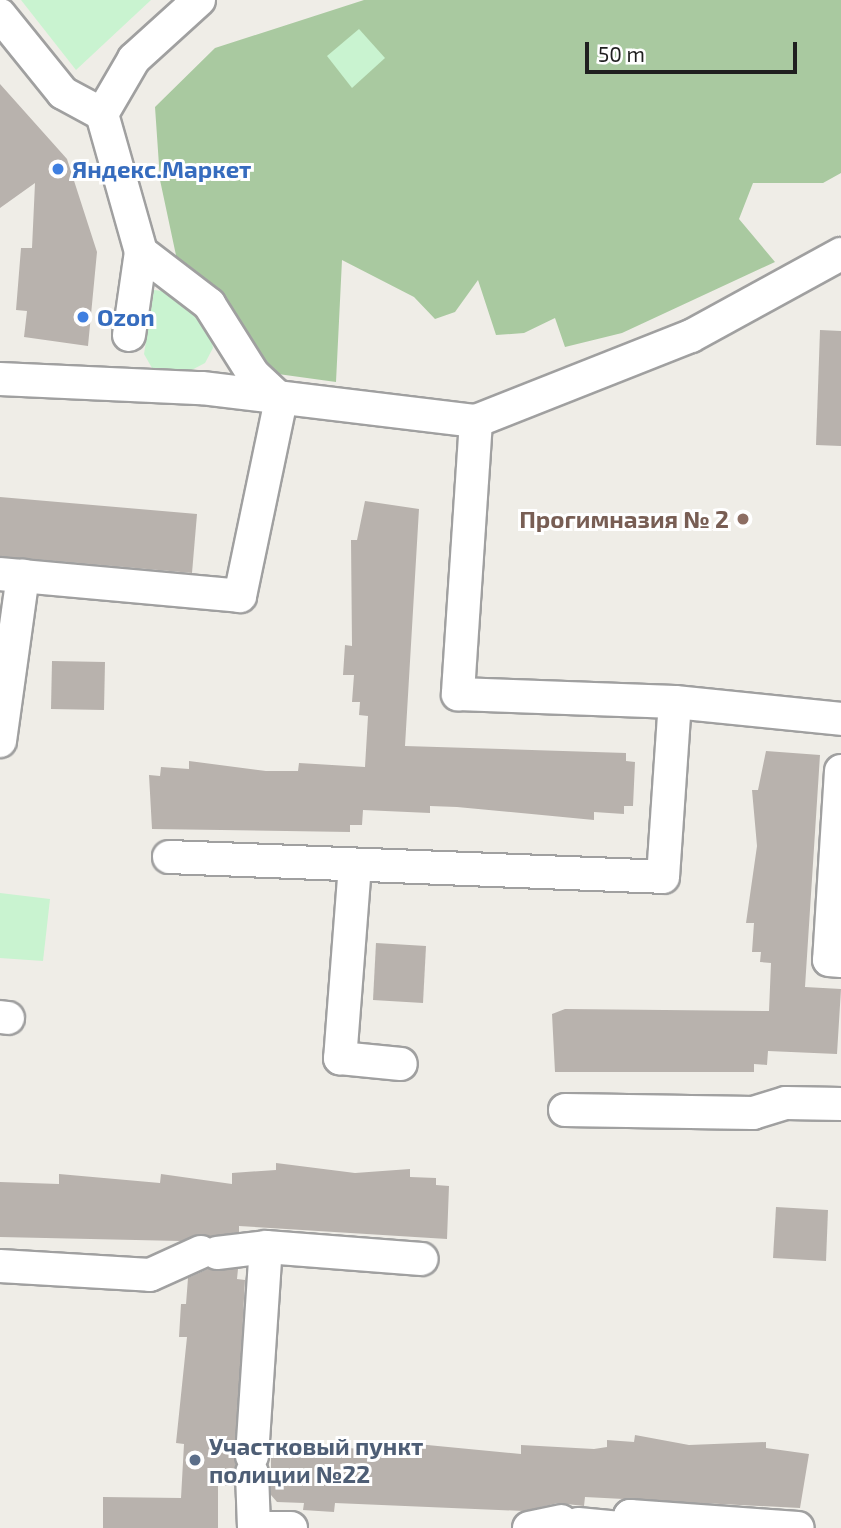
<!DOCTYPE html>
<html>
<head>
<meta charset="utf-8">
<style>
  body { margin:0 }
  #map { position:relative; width:841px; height:1528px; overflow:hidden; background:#efede7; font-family:"Exo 2",sans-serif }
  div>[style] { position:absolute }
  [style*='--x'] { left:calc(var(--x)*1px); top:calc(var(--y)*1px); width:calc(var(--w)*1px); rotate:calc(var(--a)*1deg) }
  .forest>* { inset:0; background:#a9c9a0 }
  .park>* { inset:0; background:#c9f3d0 }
  .building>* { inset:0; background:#b8b2ad }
  .roads { filter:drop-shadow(2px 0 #a0a0a0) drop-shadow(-2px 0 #a0a0a0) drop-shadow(0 2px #a0a0a0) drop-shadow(0 -2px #a0a0a0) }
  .minor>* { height:32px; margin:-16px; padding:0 16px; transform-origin:16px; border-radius:16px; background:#fff }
  .dots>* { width:19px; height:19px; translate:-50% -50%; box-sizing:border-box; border:4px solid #fff; border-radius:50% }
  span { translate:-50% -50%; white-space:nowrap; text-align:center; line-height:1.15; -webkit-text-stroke:6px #fff; paint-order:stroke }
  .shop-label { font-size:24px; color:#366cbe; font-weight:700 }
  .left { translate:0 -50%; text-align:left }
  .education-label { font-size:24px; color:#785e54; font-weight:700 }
  .right { translate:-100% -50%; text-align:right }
  .service-label { font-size:24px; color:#4e5e75; font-weight:700 }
  .scale { position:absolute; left:585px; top:42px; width:212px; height:32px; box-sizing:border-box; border:4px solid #1f1f1f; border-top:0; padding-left:9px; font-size:21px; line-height:24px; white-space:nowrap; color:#1f1f1f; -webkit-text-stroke:5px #fff; paint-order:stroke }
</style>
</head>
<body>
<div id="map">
  <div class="forest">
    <i style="clip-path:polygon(364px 0,841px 0,841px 173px,823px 183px,753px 183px,739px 219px,775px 262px,622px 333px,565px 347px,555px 318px,524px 333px,496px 335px,478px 280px,455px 312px,435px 319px,414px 297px,342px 260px,336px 382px,278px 374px,177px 260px,160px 180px,155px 107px,215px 48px)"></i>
  </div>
  <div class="park">
    <i style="clip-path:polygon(21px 0,151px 0,76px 70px)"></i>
    <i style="clip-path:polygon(359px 29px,385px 58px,352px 88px,327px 56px)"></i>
    <i style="clip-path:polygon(154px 290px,179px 293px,208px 323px,213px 348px,205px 363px,184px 374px,156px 375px,144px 354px)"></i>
    <i style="clip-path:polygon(0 893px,50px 899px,43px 961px,0 958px)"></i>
  </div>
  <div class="building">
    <i style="clip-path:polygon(0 84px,67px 159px,97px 252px,88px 346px,24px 337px,27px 311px,16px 310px,21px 248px,32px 248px,35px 183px,0 208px)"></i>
    <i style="clip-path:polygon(820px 330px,841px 331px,841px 446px,816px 445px)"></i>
    <i style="clip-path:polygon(0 497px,197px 514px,192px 573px,0 556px)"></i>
    <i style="clip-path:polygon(365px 501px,419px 509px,405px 746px,626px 753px,626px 761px,635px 762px,633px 806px,624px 806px,624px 814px,594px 812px,594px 820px,457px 807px,430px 806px,430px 813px,363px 810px,362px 825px,350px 825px,350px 832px,152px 829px,149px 775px,160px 776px,161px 767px,189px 769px,189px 761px,266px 771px,298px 771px,299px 763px,365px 767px,368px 716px,359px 715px,360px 702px,352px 702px,354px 675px,343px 675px,345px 645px,352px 646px,351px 540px,357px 540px)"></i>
    <i style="clip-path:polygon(52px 661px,105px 662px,104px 710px,51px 709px)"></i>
    <i style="clip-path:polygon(766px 751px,820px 755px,805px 987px,841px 989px,837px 1054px,768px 1051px,767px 1065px,754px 1064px,754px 1072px,555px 1072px,552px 1014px,565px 1009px,769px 1011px,771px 963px,760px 962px,761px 952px,752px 952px,754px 923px,746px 923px,757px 846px,752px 790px,758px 790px)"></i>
    <i style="clip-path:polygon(376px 943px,426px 946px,423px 1003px,373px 1000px)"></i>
    <i style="clip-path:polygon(276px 1163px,355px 1173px,410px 1169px,410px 1177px,436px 1178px,436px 1185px,449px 1186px,447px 1239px,239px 1226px,239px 1232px,181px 1241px,0 1237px,0 1182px,59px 1184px,59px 1174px,160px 1183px,161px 1174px,232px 1184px,232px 1173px,276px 1170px)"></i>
    <i style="clip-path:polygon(776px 1207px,828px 1210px,826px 1261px,773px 1258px)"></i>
    <i style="clip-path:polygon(208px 1269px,238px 1269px,237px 1279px,245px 1280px,234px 1486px,218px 1485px,218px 1528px,103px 1528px,103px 1497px,181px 1498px,184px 1444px,176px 1443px,187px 1337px,179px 1337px,181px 1304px,186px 1304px,188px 1278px)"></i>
    <i style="clip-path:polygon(635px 1435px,689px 1445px,766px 1442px,766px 1448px,809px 1454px,800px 1508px,585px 1497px,584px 1506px,558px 1503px,524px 1511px,335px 1503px,334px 1512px,303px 1510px,304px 1503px,277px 1502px,271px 1495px,271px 1445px,417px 1451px,417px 1444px,521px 1454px,521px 1445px,594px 1449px,607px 1447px,607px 1440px,634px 1442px)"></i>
  </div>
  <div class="roads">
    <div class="minor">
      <i style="--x:199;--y:0;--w:88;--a:137.8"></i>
      <i style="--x:134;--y:59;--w:64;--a:120.2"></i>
      <i style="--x:102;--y:114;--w:143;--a:74.2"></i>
      <i style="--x:141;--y:252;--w:86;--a:37.4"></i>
      <i style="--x:209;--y:304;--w:83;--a:57.8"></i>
      <i style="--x:253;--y:374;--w:38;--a:43"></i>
      <i style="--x:0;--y:15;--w:100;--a:51.1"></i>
      <i style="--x:63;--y:93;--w:44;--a:28.3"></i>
      <i style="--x:129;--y:335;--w:84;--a:-81.8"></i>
      <i style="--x:0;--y:379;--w:202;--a:2.6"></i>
      <i style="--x:202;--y:388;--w:276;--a:6.9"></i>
      <i style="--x:476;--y:421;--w:231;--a:-21.6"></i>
      <i style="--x:691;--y:336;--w:171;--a:-28.7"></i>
      <i style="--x:476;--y:421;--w:274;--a:93.8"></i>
      <i style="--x:458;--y:694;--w:217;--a:2.1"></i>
      <i style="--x:675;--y:702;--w:167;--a:5.8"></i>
      <i style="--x:0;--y:574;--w:241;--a:5.2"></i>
      <i style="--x:240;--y:596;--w:200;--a:-78.2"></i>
      <i style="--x:0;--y:741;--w:167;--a:-82.1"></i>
      <i style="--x:841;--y:771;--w:189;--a:93.6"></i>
      <i style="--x:829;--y:960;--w:12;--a:5"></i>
      <i style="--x:169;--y:857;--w:494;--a:2.3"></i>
      <i style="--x:663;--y:877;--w:175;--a:-86.1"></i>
      <i style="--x:355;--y:865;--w:194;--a:94.4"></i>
      <i style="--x:340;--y:1058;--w:61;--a:5.6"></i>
      <i style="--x:0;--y:1017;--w:8;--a:7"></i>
      <i style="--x:565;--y:1110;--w:188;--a:0.9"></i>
      <i style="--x:753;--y:1113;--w:34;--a:-17"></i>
      <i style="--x:786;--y:1103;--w:55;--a:1"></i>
      <i style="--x:217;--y:1253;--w:49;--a:-7"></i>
      <i style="--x:0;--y:1266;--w:150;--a:3.4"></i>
      <i style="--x:150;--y:1275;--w:56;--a:-24.3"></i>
      <i style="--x:252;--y:1456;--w:209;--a:-86.2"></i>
      <i style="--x:266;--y:1247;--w:156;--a:4.4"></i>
      <i style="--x:252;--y:1473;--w:54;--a:87.9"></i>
      <i style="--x:578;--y:1524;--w:42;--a:5.4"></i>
      <i style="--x:254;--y:1528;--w:37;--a:0"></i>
      <i style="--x:529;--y:1528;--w:33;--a:-12"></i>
      <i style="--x:629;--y:1528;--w:12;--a:-85"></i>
      <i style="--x:630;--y:1516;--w:168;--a:4.1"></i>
    </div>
  </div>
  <div class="dots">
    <i style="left:58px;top:169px;background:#3f7fe0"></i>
    <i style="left:83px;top:317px;background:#3f7fe0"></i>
    <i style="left:743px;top:519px;background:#8d6e63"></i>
    <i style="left:195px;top:1460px;background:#5c6f8a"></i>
  </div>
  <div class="shop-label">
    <span class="left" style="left:72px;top:169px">Яндекс.Маркет</span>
    <span class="left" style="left:97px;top:317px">Ozon</span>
  </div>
  <div class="education-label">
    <span class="right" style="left:729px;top:519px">Прогимназия № 2</span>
  </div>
  <div class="service-label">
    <span class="left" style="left:209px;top:1460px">Участковый пункт<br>полиции №22</span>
  </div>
  <div class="scale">50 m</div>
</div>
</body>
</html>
